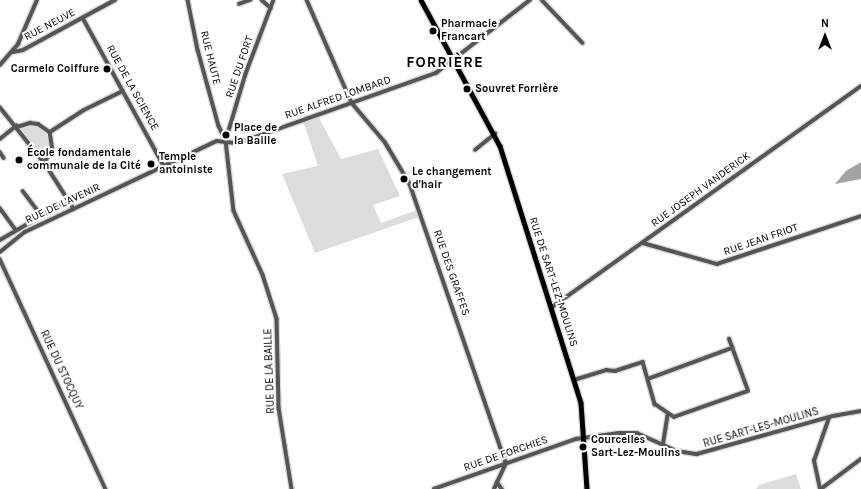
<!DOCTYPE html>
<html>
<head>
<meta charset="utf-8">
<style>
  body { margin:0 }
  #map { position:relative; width:861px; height:489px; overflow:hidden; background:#fff; font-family:Karla,sans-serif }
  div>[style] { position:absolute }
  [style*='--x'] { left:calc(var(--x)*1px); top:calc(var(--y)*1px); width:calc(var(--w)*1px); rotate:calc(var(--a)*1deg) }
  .green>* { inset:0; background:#dcdcdc }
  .water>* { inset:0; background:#a3a3a3 }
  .roads { filter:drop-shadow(1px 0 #dbdbdb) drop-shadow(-1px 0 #dbdbdb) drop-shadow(0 1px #dbdbdb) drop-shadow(0 -1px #dbdbdb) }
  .minor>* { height:3.5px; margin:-1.75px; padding:0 1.75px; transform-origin:1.75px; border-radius:1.75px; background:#555 }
  .major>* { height:4.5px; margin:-2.25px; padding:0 2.25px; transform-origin:2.25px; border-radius:2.25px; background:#000 }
  .dots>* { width:11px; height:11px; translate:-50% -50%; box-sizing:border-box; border:2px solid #fff; border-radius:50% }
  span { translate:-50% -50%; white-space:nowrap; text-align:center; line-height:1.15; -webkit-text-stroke:4px #fff; paint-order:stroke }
  .street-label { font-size:11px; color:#000 }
  .poi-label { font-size:11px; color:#000; font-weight:700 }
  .left { translate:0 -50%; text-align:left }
  .right { translate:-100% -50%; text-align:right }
  .district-label { font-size:15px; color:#000; font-weight:700; letter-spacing:1px }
  .north { position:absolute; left:805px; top:16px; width:40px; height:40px; -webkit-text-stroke:3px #fff; paint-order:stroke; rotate:0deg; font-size:11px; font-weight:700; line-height:16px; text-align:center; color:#000 }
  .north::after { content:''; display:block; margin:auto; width:14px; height:18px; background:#000; clip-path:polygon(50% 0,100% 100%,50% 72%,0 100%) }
</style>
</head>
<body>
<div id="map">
  <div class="green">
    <i style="clip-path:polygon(318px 116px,341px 159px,378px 149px,400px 196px,373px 205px,381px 223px,417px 210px,419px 217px,315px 253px,282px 174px,318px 166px,303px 121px)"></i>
    <i style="clip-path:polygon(28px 125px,42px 128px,50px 137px,51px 144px,47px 159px,43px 159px,21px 131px,21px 128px)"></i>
    <i style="clip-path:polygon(796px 474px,801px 489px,756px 489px,759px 485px)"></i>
  </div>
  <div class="water">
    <i style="clip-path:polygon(861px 162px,861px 179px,835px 184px,846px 171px)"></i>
  </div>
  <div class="roads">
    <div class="minor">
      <i style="--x:188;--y:0;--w:51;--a:78.7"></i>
      <i style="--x:198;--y:50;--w:79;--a:74.6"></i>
      <i style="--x:219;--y:126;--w:17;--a:65"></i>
      <i style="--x:262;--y:0;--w:12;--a:42"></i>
      <i style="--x:274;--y:0;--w:79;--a:110.7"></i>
      <i style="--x:246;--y:74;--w:70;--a:106.6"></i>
      <i style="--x:226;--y:141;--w:70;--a:83.5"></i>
      <i style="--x:234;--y:211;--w:70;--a:65.6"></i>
      <i style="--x:263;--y:275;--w:46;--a:72.3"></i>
      <i style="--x:277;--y:319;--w:89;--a:88.7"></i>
      <i style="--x:279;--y:408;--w:82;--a:80.9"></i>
      <i style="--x:307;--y:0;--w:112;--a:66.4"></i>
      <i style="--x:352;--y:103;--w:51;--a:49.8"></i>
      <i style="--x:385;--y:142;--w:49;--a:59.2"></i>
      <i style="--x:410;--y:184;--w:295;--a:71"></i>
      <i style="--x:542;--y:0;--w:59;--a:46.4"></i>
      <i style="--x:239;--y:4;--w:12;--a:-20"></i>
      <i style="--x:83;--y:18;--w:169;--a:61.3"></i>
      <i style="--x:13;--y:52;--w:10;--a:-11"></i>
      <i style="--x:23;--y:50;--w:105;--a:-28.5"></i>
      <i style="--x:0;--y:65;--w:28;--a:-49"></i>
      <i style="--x:18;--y:44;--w:48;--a:-66.6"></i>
      <i style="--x:0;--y:107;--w:74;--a:51.6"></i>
      <i style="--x:46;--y:165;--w:52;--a:57.5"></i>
      <i style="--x:17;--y:127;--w:14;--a:-17"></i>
      <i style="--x:30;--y:123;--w:8;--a:7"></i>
      <i style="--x:38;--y:124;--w:14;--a:34"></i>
      <i style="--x:50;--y:132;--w:19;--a:81"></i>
      <i style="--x:53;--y:151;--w:15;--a:127"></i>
      <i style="--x:50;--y:132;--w:40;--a:-32.9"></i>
      <i style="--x:84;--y:110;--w:43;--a:-26"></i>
      <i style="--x:0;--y:139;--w:21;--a:-39"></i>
      <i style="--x:475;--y:150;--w:26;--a:-39"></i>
      <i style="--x:0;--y:152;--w:7;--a:56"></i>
      <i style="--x:23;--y:191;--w:30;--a:53"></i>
      <i style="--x:0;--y:208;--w:27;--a:54"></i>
      <i style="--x:0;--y:240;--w:80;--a:-30.1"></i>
      <i style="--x:643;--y:243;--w:77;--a:15.8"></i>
      <i style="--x:717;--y:264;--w:152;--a:-18.4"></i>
      <i style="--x:0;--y:252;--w:32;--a:-39"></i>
      <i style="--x:25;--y:232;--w:212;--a:-25.4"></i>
      <i style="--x:217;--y:141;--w:18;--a:6"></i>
      <i style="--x:235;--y:143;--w:9;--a:-13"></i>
      <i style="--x:244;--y:141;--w:204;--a:-19.5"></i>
      <i style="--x:436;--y:73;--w:119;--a:-37.8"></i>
      <i style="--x:0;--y:259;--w:253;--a:65.3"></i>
      <i style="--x:551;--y:308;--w:381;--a:-35.6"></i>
      <i style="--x:648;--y:379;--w:90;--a:-20.3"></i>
      <i style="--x:574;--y:380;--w:34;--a:-17"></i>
      <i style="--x:606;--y:370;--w:9;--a:6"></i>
      <i style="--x:615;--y:371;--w:29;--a:-18"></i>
      <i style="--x:643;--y:362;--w:44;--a:74.1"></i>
      <i style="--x:655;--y:404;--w:23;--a:34"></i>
      <i style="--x:674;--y:417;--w:78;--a:-19.4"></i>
      <i style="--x:748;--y:391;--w:55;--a:-110.1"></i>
      <i style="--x:663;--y:444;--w:31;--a:-81"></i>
      <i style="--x:497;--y:482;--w:9;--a:54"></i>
      <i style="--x:434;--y:489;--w:151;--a:-19.4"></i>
      <i style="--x:576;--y:439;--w:43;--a:-7.9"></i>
      <i style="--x:619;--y:433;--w:18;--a:0"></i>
      <i style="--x:637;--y:433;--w:44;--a:24.2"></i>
      <i style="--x:677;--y:451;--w:20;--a:9"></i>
      <i style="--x:697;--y:454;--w:141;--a:-15.6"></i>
      <i style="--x:833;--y:416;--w:28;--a:-10"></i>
      <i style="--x:494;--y:489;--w:29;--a:-65"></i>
      <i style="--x:820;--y:489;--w:29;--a:-102"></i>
      <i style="--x:814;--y:461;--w:46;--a:-70.8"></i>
      <i style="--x:821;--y:489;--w:50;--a:-36.9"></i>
    </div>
    <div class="major">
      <i style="--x:421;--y:0;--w:166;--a:61.6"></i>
      <i style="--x:500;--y:146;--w:269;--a:72.5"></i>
      <i style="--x:581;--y:403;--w:86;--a:86"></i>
    </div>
  </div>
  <div class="dots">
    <i style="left:433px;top:31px;background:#000"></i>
    <i style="left:107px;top:69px;background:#000"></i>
    <i style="left:467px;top:89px;background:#000"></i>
    <i style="left:226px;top:135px;background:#000"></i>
    <i style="left:19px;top:160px;background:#000"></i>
    <i style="left:151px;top:164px;background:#000"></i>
    <i style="left:404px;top:179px;background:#000"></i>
    <i style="left:583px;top:447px;background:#000"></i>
  </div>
  <div class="street-label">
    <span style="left:50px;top:25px;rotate:-28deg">RUE NEUVE</span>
    <span style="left:210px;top:58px;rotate:76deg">RUE HAUTE</span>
    <span style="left:240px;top:67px;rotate:-71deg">RUE DU FORT</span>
    <span style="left:132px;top:88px;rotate:61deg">RUE DE LA SCIENCE</span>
    <span style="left:338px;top:98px;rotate:-19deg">RUE ALFRED LOMBARD</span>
    <span style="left:701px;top:190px;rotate:-36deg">RUE JOSEPH VANDERICK</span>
    <span style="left:63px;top:204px;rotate:-25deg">RUE DE L'AVENIR</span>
    <span style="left:761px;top:240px;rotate:-19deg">RUE JEAN FRIOT</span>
    <span style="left:451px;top:273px;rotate:71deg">RUE DES GRAFFES</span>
    <span style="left:553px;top:282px;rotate:72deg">RUE DE SART-LEZ-MOULINS</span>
    <span style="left:61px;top:370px;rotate:65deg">RUE DU STOCQUY</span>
    <span style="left:270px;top:371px;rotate:-92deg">RUE DE LA BAILLE</span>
    <span style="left:761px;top:428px;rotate:-16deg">RUE SART-LES-MOULINS</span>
    <span style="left:506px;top:454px;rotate:-19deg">RUE DE FORCHIES</span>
  </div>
  <div class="poi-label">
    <span class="left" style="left:441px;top:31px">Pharmacie<br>Francart</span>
    <span class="right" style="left:99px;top:69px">Carmelo Coiffure</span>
    <span class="left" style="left:475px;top:89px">Souvret Forrière</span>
    <span class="left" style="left:234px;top:135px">Place de<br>la Baille</span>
    <span class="left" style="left:27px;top:160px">École fondamentale<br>communale de la Cité</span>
    <span class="left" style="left:159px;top:164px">Temple<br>antoiniste</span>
    <span class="left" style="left:412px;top:179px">Le changement<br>d'hair</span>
    <span class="left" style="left:591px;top:447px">Courcelles<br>Sart-Lez-Moulins</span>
  </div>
  <div class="district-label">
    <span style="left:445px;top:63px">FORRIÈRE</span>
  </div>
  <div class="north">N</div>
</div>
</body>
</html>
